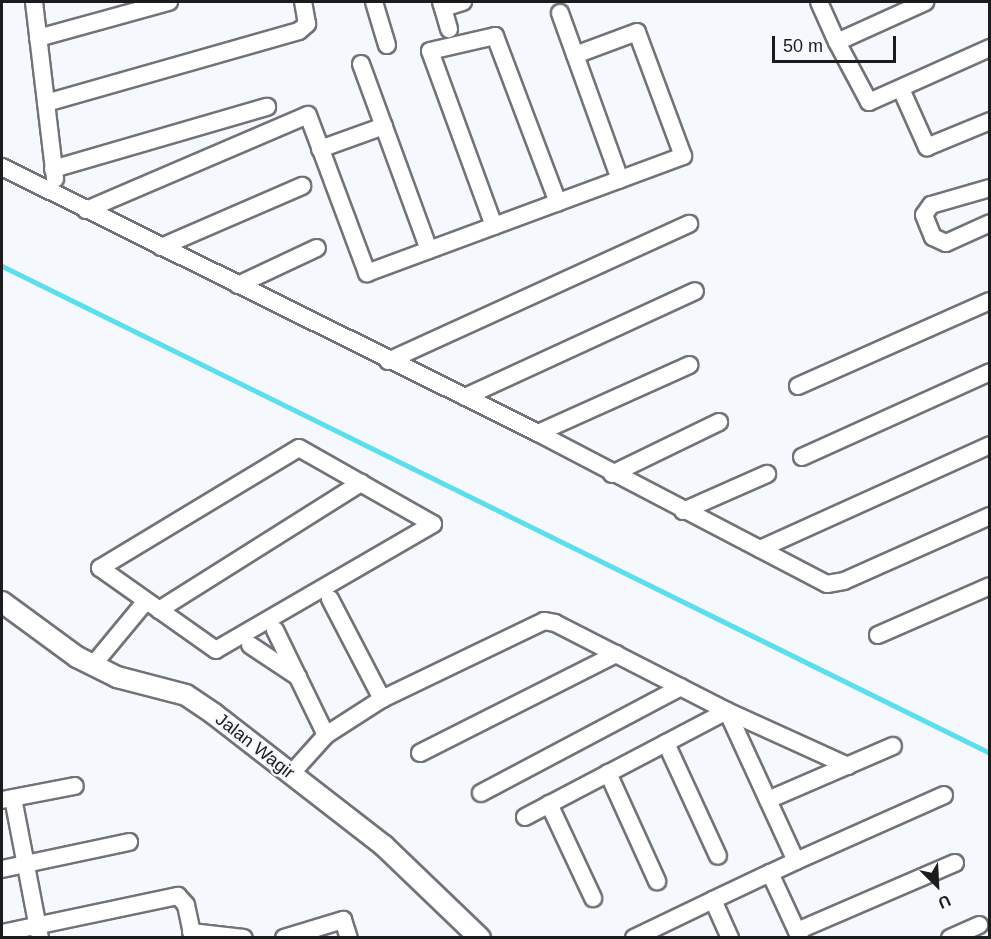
<!DOCTYPE html>
<html>
<head>
<meta charset="utf-8">
<style>
  body { margin:0 }
  #map { position:relative; width:991px; height:939px; overflow:hidden; background:#f5f8fd; font-family:Helvetica,sans-serif }
  div>[style] { position:absolute }
  [style*='--x'] { left:calc(var(--x)*1px); top:calc(var(--y)*1px); width:calc(var(--w)*1px); rotate:calc(var(--a)*1deg) }
  .stream>* { height:5px; margin:-2.5px; padding:0 2.5px; transform-origin:2.5px; border-radius:2.5px; background:#5ddeed }
  .roads { filter:drop-shadow(2px 0 #717378) drop-shadow(-2px 0 #717378) drop-shadow(0 2px #717378) drop-shadow(0 -2px #717378) }
  .minor>* { height:16px; margin:-8px; padding:0 8px; transform-origin:8px; border-radius:8px; background:#fff }
  .tertiary>* { height:20px; margin:-10px; padding:0 10px; transform-origin:10px; border-radius:10px; background:#fff }
  span { translate:-50% -50%; white-space:nowrap; text-align:center; line-height:1.15; -webkit-text-stroke:4.5px #f5f8fd; paint-order:stroke }
  .street-label { font-size:18px; color:#1b1c1e }
  .frame { position:absolute; inset:0; border:3px solid #1b1c1e; pointer-events:none }
  .north { position:absolute; left:907px; top:855px; width:60px; height:60px; -webkit-text-stroke:4px #f5f8fd; paint-order:stroke; rotate:156deg; font-size:16px; font-weight:700; line-height:24px; text-align:center; color:#1b1c1e }
  .north::after { content:''; display:block; margin:auto; width:21px; height:27px; background:#1b1c1e; clip-path:polygon(50% 0,100% 100%,50% 72%,0 100%) }
  .scale { position:absolute; left:772px; top:36px; width:124px; height:27px; box-sizing:border-box; border:3px solid #1b1c1e; border-top:0; padding-left:8px; font-size:18px; line-height:21px; white-space:nowrap; color:#1b1c1e; -webkit-text-stroke:4px #f5f8fd; paint-order:stroke }
</style>
</head>
<body>
<div id="map">
  <div class="stream">
    <i style="--x:2;--y:266;--w:1102;--a:26.24"></i>
  </div>
  <div class="roads">
    <div class="minor">
      <i style="--x:34;--y:2;--w:178;--a:83.2"></i>
      <i style="--x:374;--y:2;--w:45;--a:73.2"></i>
      <i style="--x:441;--y:2;--w:6;--a:72"></i>
      <i style="--x:443;--y:8;--w:21;--a:-17"></i>
      <i style="--x:819;--y:2;--w:44;--a:65.8"></i>
      <i style="--x:837;--y:42;--w:97;--a:-24.4"></i>
      <i style="--x:443;--y:8;--w:22;--a:74"></i>
      <i style="--x:560;--y:13;--w:177;--a:70.2"></i>
      <i style="--x:38;--y:38;--w:136;--a:-15.4"></i>
      <i style="--x:837;--y:42;--w:68;--a:61.9"></i>
      <i style="--x:869;--y:102;--w:133;--a:-24.1"></i>
      <i style="--x:361;--y:64;--w:198;--a:69.9"></i>
      <i style="--x:901;--y:89;--w:64;--a:65.9"></i>
      <i style="--x:927;--y:147;--w:68;--a:-22.4"></i>
      <i style="--x:46;--y:103;--w:263;--a:-15.9"></i>
      <i style="--x:299;--y:31;--w:11;--a:-41"></i>
      <i style="--x:307;--y:24;--w:22;--a:-100"></i>
      <i style="--x:320;--y:149;--w:68;--a:-19.8"></i>
      <i style="--x:2;--y:167;--w:598;--a:26.39"></i>
      <i style="--x:538;--y:433;--w:326;--a:27.6"></i>
      <i style="--x:827;--y:584;--w:17;--a:-10"></i>
      <i style="--x:844;--y:581;--w:160;--a:-24"></i>
      <i style="--x:53;--y:169;--w:223;--a:-16.2"></i>
      <i style="--x:990;--y:188;--w:61;--a:163.9"></i>
      <i style="--x:931;--y:205;--w:12;--a:125"></i>
      <i style="--x:924;--y:215;--w:24;--a:68"></i>
      <i style="--x:933;--y:237;--w:14;--a:25"></i>
      <i style="--x:946;--y:243;--w:48;--a:-24.4"></i>
      <i style="--x:86;--y:210;--w:241;--a:-23.2"></i>
      <i style="--x:308;--y:115;--w:169;--a:69.5"></i>
      <i style="--x:367;--y:273;--w:337;--a:-20.3"></i>
      <i style="--x:683;--y:156;--w:132;--a:-110.4"></i>
      <i style="--x:637;--y:32;--w:66;--a:159.6"></i>
      <i style="--x:494;--y:226;--w:186;--a:-110.1"></i>
      <i style="--x:430;--y:51;--w:67;--a:-13"></i>
      <i style="--x:495;--y:36;--w:178;--a:69.3"></i>
      <i style="--x:161;--y:247;--w:154;--a:-23.4"></i>
      <i style="--x:238;--y:285;--w:87;--a:-25.1"></i>
      <i style="--x:388;--y:361;--w:331;--a:-24.5"></i>
      <i style="--x:798;--y:386;--w:210;--a:-23.9"></i>
      <i style="--x:465;--y:397;--w:253;--a:-24.7"></i>
      <i style="--x:538;--y:433;--w:166;--a:-24.2"></i>
      <i style="--x:299;--y:448;--w:154;--a:29.6"></i>
      <i style="--x:433;--y:524;--w:251;--a:149.9"></i>
      <i style="--x:216;--y:650;--w:142;--a:-144.7"></i>
      <i style="--x:100;--y:568;--w:232;--a:-31.1"></i>
      <i style="--x:802;--y:457;--w:206;--a:-24.3"></i>
      <i style="--x:612;--y:474;--w:119;--a:-25.9"></i>
      <i style="--x:683;--y:511;--w:92;--a:-23.8"></i>
      <i style="--x:760;--y:549;--w:252;--a:-24.3"></i>
      <i style="--x:330;--y:599;--w:113;--a:62.5"></i>
      <i style="--x:159;--y:610;--w:239;--a:-32.2"></i>
      <i style="--x:275;--y:630;--w:117;--a:64.1"></i>
      <i style="--x:878;--y:635;--w:122;--a:-23.6"></i>
      <i style="--x:250;--y:645;--w:58;--a:33.7"></i>
      <i style="--x:93;--y:665;--w:83;--a:-50.4"></i>
      <i style="--x:666;--y:743;--w:124;--a:65.3"></i>
      <i style="--x:420;--y:753;--w:220;--a:-26.8"></i>
      <i style="--x:608;--y:773;--w:119;--a:65.6"></i>
      <i style="--x:291;--y:774;--w:52;--a:-48.1"></i>
      <i style="--x:326;--y:735;--w:67;--a:-32.7"></i>
      <i style="--x:382;--y:699;--w:180;--a:-25.7"></i>
      <i style="--x:544;--y:621;--w:11;--a:10"></i>
      <i style="--x:555;--y:623;--w:193;--a:27.1"></i>
      <i style="--x:727;--y:711;--w:165;--a:65.3"></i>
      <i style="--x:796;--y:861;--w:29;--a:155"></i>
      <i style="--x:770;--y:873;--w:72;--a:65.2"></i>
      <i style="--x:481;--y:793;--w:226;--a:-27.9"></i>
      <i style="--x:13;--y:798;--w:143;--a:79.1"></i>
      <i style="--x:2;--y:800;--w:74;--a:-10.9"></i>
      <i style="--x:768;--y:800;--w:136;--a:-23.4"></i>
      <i style="--x:549;--y:804;--w:104;--a:64.9"></i>
      <i style="--x:525;--y:817;--w:228;--a:-27.7"></i>
      <i style="--x:727;--y:711;--w:133;--a:24.4"></i>
      <i style="--x:796;--y:861;--w:162;--a:-24"></i>
      <i style="--x:2;--y:869;--w:130;--a:-12"></i>
      <i style="--x:713;--y:900;--w:63;--a:-25.3"></i>
      <i style="--x:797;--y:931;--w:172;--a:-23.3"></i>
      <i style="--x:191;--y:932;--w:53;--a:6.5"></i>
      <i style="--x:2;--y:933;--w:180;--a:-11.9"></i>
      <i style="--x:178;--y:896;--w:12;--a:48"></i>
      <i style="--x:186;--y:905;--w:34;--a:78"></i>
      <i style="--x:284;--y:938;--w:62;--a:-17"></i>
      <i style="--x:343;--y:920;--w:19;--a:72"></i>
      <i style="--x:634;--y:938;--w:88;--a:-25.7"></i>
      <i style="--x:713;--y:900;--w:42;--a:65.9"></i>
      <i style="--x:950;--y:938;--w:32;--a:-24"></i>
    </div>
    <div class="tertiary">
      <i style="--x:2;--y:602;--w:93;--a:36.3"></i>
      <i style="--x:77;--y:657;--w:45;--a:26.6"></i>
      <i style="--x:117;--y:677;--w:71;--a:14.6"></i>
      <i style="--x:186;--y:695;--w:34;--a:34"></i>
      <i style="--x:214;--y:714;--w:215;--a:37.8"></i>
      <i style="--x:384;--y:846;--w:133;--a:43.8"></i>
    </div>
  </div>
  <div class="street-label">
    <span style="left:255px;top:746px;rotate:38deg">Jalan Wagir</span>
  </div>
  <div class="frame"></div>
  <div class="north">U</div>
  <div class="scale">50 m</div>
</div>
</body>
</html>
